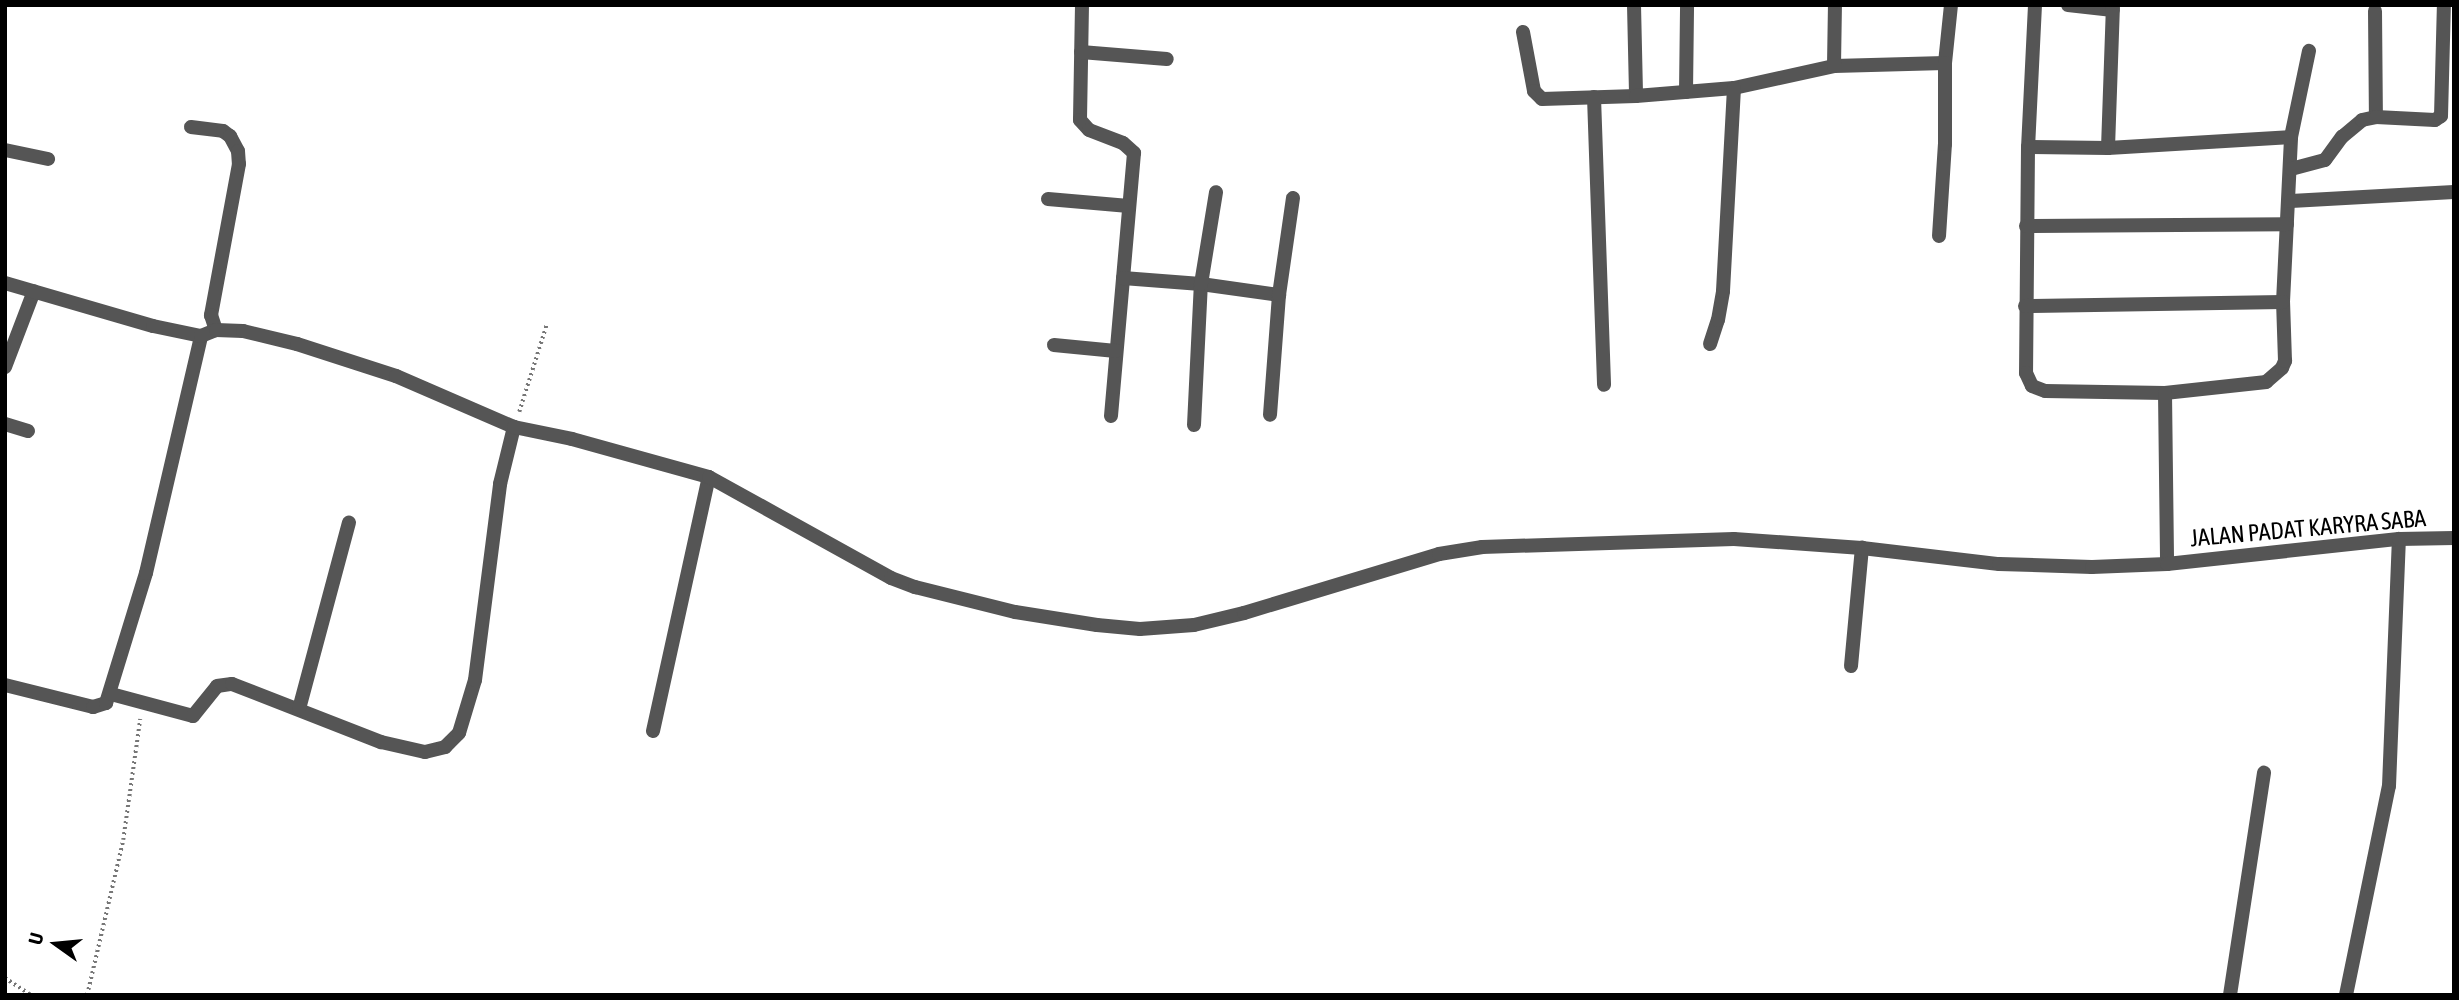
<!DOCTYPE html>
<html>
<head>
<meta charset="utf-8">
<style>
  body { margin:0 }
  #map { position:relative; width:2459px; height:1000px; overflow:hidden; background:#fff; font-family:"Asap Condensed",sans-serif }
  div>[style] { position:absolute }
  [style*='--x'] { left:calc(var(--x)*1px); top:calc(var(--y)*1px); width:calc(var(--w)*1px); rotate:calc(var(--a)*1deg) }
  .path>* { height:3.5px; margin-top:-1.75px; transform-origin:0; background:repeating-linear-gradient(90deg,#777 0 2px,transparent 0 5.5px) }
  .minor>* { height:14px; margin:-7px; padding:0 7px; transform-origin:7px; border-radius:7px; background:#555 }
  .tertiary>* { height:14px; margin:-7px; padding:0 7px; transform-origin:7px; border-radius:7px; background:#555 }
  span { translate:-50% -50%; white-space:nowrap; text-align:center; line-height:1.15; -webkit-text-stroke:6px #fff; paint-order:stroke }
  .street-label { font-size:24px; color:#000 }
  .frame { position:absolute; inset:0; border:7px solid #000; pointer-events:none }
  .north { position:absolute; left:21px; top:909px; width:70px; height:70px; -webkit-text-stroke:5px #fff; paint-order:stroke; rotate:285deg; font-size:19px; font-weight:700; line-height:28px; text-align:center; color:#000 }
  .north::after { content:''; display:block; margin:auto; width:24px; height:32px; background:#000; clip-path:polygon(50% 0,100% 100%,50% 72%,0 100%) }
</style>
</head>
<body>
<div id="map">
  <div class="path">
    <i style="--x:519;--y:412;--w:93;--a:-72.5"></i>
    <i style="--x:5;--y:978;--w:31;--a:33"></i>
    <i style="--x:87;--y:995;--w:159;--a:-76.9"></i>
    <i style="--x:123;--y:840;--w:122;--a:-82"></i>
  </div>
  <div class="minor">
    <i style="--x:1082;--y:5;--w:115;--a:91"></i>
    <i style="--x:1080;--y:120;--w:13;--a:48"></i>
    <i style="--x:1089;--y:130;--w:36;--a:21"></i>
    <i style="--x:1123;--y:143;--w:15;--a:42"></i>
    <i style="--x:1134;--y:153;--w:264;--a:95"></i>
    <i style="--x:1634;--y:5;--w:91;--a:88.7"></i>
    <i style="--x:2035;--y:5;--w:142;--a:92.8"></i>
    <i style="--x:2028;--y:147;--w:226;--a:90.5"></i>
    <i style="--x:2026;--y:373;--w:14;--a:65"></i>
    <i style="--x:2032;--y:386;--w:14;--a:21"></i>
    <i style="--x:2045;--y:391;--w:120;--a:1"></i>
    <i style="--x:2165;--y:393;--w:102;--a:-6.2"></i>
    <i style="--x:2266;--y:382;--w:21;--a:-41"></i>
    <i style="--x:2282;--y:368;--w:8;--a:-67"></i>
    <i style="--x:2285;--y:361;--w:59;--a:-91.9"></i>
    <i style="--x:2283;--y:302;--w:165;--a:-87.2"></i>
    <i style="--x:2291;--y:137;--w:88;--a:-78.2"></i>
    <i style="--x:2068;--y:5;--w:45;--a:6.3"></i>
    <i style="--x:2375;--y:11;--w:106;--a:89.5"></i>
    <i style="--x:1523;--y:32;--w:60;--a:79.4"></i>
    <i style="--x:1534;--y:91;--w:11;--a:45"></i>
    <i style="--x:1542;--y:99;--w:94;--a:-1.8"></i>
    <i style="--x:1636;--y:96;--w:98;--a:-4.7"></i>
    <i style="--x:1734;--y:88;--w:102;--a:-12.4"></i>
    <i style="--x:1834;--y:66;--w:111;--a:-1.5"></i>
    <i style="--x:1945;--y:63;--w:58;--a:-84.1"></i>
    <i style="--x:1081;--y:52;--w:86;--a:4.7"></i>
    <i style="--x:1834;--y:66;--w:61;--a:-89.1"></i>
    <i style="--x:1686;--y:92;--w:87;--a:-89.3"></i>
    <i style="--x:1594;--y:97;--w:288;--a:88"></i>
    <i style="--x:191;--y:127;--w:32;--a:7"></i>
    <i style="--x:223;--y:131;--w:9;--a:36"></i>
    <i style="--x:230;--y:136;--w:17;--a:62"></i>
    <i style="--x:238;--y:151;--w:13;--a:86"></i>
    <i style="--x:239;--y:164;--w:154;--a:100.5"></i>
    <i style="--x:211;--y:315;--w:16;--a:72"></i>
    <i style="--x:2028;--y:147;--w:80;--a:0.7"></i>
    <i style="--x:2108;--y:148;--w:183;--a:-3.4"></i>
    <i style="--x:2108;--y:148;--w:143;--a:-88"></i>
    <i style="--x:5;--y:150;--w:44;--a:11.8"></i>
    <i style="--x:2291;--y:169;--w:35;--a:-15"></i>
    <i style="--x:2325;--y:160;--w:29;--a:-54"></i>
    <i style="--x:2342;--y:137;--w:26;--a:-40"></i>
    <i style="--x:2362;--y:120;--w:14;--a:-12"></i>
    <i style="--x:2376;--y:117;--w:59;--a:2.9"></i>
    <i style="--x:2435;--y:120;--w:7;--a:-34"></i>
    <i style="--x:2441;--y:116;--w:111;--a:-88.5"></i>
    <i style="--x:1048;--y:199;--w:81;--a:4.9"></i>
    <i style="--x:2291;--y:201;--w:163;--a:-3.2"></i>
    <i style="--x:2026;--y:226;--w:261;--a:-0.4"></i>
    <i style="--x:1939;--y:236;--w:92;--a:-86.3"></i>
    <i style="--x:1945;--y:144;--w:81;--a:-90"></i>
    <i style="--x:1123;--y:278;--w:78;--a:4.4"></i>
    <i style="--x:1201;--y:284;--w:79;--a:8"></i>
    <i style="--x:1279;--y:295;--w:120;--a:94.3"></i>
    <i style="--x:1279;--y:295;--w:98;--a:-81.8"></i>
    <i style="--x:2025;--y:306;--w:258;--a:-0.9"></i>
    <i style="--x:1710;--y:344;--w:25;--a:-72"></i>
    <i style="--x:1718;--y:320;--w:29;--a:-80"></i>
    <i style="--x:1723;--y:291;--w:203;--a:-86.9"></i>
    <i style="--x:1054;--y:345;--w:62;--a:5.5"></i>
    <i style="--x:5;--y:367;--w:81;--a:-69.1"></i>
    <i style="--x:2165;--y:393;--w:171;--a:89.3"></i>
    <i style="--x:5;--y:424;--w:24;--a:17"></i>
    <i style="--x:1194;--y:425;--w:141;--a:-87.2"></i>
    <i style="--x:1201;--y:284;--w:93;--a:-80.7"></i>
    <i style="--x:1851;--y:666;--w:119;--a:-84.7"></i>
    <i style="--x:5;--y:685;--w:91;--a:14"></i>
    <i style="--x:93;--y:707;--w:14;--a:-17"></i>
    <i style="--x:106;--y:703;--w:136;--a:-72.9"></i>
    <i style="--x:146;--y:573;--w:243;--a:-76.9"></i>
    <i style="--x:111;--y:694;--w:85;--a:15"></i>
    <i style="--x:193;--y:716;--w:38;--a:-51"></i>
    <i style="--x:217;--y:686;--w:15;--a:-8"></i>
    <i style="--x:232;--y:684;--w:160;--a:21.3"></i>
    <i style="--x:381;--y:742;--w:45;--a:12.8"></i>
    <i style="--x:425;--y:752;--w:21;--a:-14"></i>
    <i style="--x:445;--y:747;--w:20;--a:-45"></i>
    <i style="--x:459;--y:733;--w:55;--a:-73.2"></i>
    <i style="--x:475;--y:680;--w:198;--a:-82.7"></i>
    <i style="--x:500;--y:484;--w:59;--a:-76.2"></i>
    <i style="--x:299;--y:709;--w:193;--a:-75"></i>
    <i style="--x:653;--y:731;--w:260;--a:-77.6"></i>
    <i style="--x:2230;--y:995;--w:225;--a:-81.3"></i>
    <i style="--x:2346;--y:995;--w:213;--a:-78.4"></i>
    <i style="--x:2389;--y:786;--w:247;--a:-87.7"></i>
  </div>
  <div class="tertiary">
    <i style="--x:5;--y:283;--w:154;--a:16.2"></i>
    <i style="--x:153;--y:326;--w:49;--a:11.8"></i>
    <i style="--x:201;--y:336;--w:16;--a:-22"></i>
    <i style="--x:216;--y:330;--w:27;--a:2"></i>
    <i style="--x:243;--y:331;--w:56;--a:13.5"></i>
    <i style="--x:297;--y:344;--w:104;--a:17.9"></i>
    <i style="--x:396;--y:376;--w:129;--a:23.4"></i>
    <i style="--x:514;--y:427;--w:59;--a:11.7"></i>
    <i style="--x:572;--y:439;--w:142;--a:15.5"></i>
    <i style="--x:709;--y:477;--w:208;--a:29"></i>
    <i style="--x:891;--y:578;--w:26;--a:21"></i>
    <i style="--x:915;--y:587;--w:103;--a:14"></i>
    <i style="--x:1015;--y:612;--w:83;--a:9"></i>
    <i style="--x:1097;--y:625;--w:43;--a:5.3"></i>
    <i style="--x:1140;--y:629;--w:54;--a:-4.2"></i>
    <i style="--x:1194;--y:625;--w:51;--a:-13.5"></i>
    <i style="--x:1244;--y:613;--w:204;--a:-16.8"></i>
    <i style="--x:1439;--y:554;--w:44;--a:-9.2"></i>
    <i style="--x:1482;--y:547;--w:252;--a:-1.8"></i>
    <i style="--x:1734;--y:539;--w:128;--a:4"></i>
    <i style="--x:1862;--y:548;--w:138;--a:6.7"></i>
    <i style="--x:1999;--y:564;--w:93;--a:1.8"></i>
    <i style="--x:2092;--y:567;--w:75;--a:-2.3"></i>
    <i style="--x:2167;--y:564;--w:233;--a:-6.2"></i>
    <i style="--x:2399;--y:539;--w:55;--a:-1"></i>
  </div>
  <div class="street-label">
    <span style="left:2308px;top:528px;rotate:-5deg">JALAN PADAT KARYRA SABA</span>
  </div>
  <div class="frame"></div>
  <div class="north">U</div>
</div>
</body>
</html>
